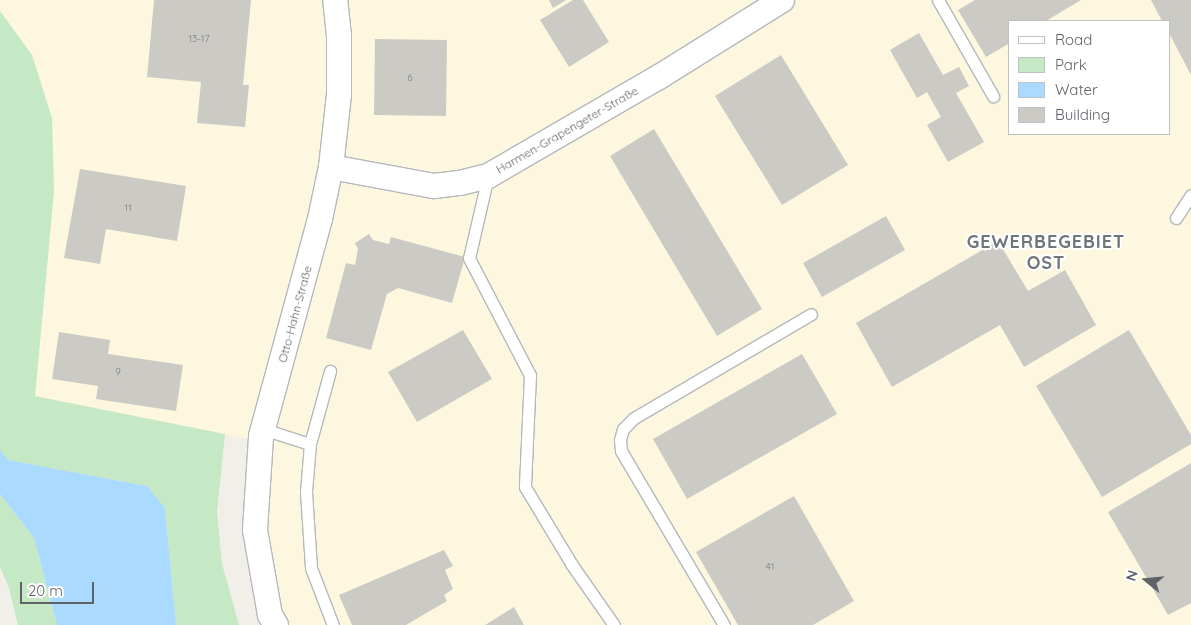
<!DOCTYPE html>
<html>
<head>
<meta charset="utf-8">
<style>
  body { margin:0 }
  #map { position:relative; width:1191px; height:625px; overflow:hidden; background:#f1efe8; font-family:Quicksand,sans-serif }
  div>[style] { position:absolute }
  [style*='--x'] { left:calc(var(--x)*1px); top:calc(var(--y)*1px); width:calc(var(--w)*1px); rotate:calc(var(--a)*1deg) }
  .commercial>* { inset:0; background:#fef7e0 }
  .green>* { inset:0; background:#c5e8c5 }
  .water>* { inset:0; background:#aadaff }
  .building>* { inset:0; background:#cccac5 }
  .roads { filter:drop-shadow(1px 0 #b5b8bc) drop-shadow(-1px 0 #b5b8bc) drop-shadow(0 1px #b5b8bc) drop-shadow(0 -1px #b5b8bc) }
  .service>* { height:11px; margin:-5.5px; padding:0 5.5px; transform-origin:5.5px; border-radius:5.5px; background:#fff }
  .minor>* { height:24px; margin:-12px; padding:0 12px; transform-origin:12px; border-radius:12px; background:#fff }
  span { translate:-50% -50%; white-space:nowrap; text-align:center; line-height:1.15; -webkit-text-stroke:4px #fff; paint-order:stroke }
  .number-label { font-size:10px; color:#7a7d7f }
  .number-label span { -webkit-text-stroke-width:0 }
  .street-label { font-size:12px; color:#5f6368 }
  .district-label { font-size:18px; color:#70757a; font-weight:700; letter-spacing:1px }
  .legend { position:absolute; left:1008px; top:20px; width:162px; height:115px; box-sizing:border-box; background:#fff; border:1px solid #bfc1c3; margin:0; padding:6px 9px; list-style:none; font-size:15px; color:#5f6368 }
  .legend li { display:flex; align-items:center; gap:10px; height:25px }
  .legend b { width:25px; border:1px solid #bfc1c3 }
  .north { position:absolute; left:1121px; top:555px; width:50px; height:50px; -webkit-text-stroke:4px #fff; paint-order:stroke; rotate:287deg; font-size:14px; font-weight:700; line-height:20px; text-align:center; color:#5f6368 }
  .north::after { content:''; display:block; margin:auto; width:18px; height:22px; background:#5f6368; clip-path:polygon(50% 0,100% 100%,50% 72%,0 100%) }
  .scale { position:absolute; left:20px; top:582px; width:74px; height:22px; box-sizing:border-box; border:2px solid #5f6368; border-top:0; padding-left:6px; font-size:15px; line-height:18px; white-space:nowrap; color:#5f6368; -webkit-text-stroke:4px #fff; paint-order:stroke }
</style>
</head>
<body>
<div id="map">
  <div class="commercial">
    <i style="clip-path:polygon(evenodd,0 0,1191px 0,1191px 625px,289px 625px,281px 612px,266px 530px,269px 443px,35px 397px,54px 191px,52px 118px,32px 55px,0 11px,0 0,1010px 21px,1170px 21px,1170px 134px,1010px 134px,1010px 21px)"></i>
  </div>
  <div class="green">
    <i style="clip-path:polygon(0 11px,32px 55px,52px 118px,54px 191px,35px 396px,225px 434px,217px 512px,222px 564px,239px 625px,176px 625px,165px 508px,147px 486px,8px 460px,0 450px)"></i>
    <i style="clip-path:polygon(0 494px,34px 538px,57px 625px,18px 625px,9px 588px,0 567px)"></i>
  </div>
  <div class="water">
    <i style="clip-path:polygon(0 450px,8px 460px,147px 486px,165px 508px,176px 625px,57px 625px,34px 538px,0 494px)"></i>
  </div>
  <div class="building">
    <i style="clip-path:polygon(154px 0,251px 0,243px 85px,249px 85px,245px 127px,197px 123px,201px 82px,147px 77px)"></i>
    <i style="clip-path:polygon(549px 0,566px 0,553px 8px)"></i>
    <i style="clip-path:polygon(573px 0,583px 0,609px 42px,569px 67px,540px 20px)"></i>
    <i style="clip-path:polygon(975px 0,1081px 0,1046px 21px,1010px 21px,1010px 43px,986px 57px,958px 10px)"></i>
    <i style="clip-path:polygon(1151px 0,1191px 0,1191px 75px,1170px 35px,1170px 21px,1162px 21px)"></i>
    <i style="clip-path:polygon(919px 33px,943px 75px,959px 67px,969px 86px,956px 93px,984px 142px,948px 162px,927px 125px,941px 117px,927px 92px,917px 98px,890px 50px)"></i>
    <i style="clip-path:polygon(375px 39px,447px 40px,446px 116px,374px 115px)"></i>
    <i style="clip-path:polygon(781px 55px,848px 165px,782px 205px,715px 96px)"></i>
    <i style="clip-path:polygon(654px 129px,762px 309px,717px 336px,610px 156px)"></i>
    <i style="clip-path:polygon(80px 169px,186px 186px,177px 241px,106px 229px,100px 264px,64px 258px)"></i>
    <i style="clip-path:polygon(886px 216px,905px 250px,822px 297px,803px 263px)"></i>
    <i style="clip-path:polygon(369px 234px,373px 240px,389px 244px,391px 237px,465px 257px,452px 303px,398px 288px,387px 294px,371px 350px,326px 338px,346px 263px,355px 265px,358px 249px,355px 243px)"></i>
    <i style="clip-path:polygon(998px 241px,1028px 291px,1065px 270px,1096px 325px,1024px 367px,1000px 325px,892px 387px,856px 323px)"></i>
    <i style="clip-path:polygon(463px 330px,492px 379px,417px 422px,388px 372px)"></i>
    <i style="clip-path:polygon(1129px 330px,1191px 435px,1191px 444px,1102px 497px,1036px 386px)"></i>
    <i style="clip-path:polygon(59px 332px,110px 340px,108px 354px,183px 365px,176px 411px,96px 399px,98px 386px,52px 379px)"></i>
    <i style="clip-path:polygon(802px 354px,837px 414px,687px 499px,653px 439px)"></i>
    <i style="clip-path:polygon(1191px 463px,1191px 603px,1168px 615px,1108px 512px)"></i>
    <i style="clip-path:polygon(794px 496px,854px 601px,813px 625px,738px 625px,696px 552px)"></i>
    <i style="clip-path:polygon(444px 550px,453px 566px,445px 570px,453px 589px,444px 595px,447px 601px,406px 625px,352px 625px,339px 595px)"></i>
    <i style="clip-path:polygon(514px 607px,524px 625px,485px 625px)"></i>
  </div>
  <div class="roads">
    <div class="service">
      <i style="--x:938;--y:0;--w:111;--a:60.2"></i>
      <i style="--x:488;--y:176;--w:84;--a:103"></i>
      <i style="--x:469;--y:258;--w:132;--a:62.5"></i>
      <i style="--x:530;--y:375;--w:112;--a:92.6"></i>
      <i style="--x:525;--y:487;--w:91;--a:58.9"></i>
      <i style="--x:572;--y:565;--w:73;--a:55"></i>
      <i style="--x:1176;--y:218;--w:27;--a:-57"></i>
      <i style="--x:263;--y:429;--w:49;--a:17.7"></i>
      <i style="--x:310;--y:444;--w:48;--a:94.8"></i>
      <i style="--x:306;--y:492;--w:76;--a:86.2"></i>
      <i style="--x:311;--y:568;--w:61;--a:68.9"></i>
      <i style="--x:310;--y:444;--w:76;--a:-74.7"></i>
      <i style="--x:724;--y:625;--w:202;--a:-120.6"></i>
      <i style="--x:621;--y:451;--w:11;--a:-95"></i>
      <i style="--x:620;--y:440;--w:11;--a:-75"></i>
      <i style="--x:623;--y:429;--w:16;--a:-45"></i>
      <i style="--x:634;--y:418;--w:205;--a:-30.4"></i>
    </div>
    <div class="minor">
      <i style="--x:331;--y:167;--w:105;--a:10.5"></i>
      <i style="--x:434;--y:186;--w:26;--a:-7"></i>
      <i style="--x:460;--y:183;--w:29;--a:-14"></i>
      <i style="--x:488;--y:176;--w:198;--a:-30.1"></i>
      <i style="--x:659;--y:77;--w:145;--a:-32"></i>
      <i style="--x:276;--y:625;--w:12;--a:-121"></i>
      <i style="--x:270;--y:615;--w:86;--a:-100"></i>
      <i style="--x:255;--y:530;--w:94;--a:-86.3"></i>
      <i style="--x:261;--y:436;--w:225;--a:-74.8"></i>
      <i style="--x:320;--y:219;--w:53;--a:-78.1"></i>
      <i style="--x:331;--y:167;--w:73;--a:-83.7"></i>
      <i style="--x:339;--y:94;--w:58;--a:-90"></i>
      <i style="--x:339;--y:36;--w:36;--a:-96"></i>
    </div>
  </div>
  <div class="number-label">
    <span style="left:199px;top:39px">13-17</span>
    <span style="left:410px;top:78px">6</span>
    <span style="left:128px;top:208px">11</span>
    <span style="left:118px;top:372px">9</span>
    <span style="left:770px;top:567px">41</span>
  </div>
  <div class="street-label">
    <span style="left:567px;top:130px;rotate:-30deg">Harmen-Grapengeter-Straße</span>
    <span style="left:295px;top:314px;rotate:-75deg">Otto-Hahn-Straße</span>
  </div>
  <div class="district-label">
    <span style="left:1046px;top:253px">GEWERBEGEBIET<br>OST</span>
  </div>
  <ul class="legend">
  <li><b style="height:6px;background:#fff"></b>Road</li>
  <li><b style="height:14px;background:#c5e8c5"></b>Park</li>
  <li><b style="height:14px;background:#aadaff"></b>Water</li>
  <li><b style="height:14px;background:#cccac5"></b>Building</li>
  </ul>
  <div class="north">N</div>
  <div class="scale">20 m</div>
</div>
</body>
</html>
